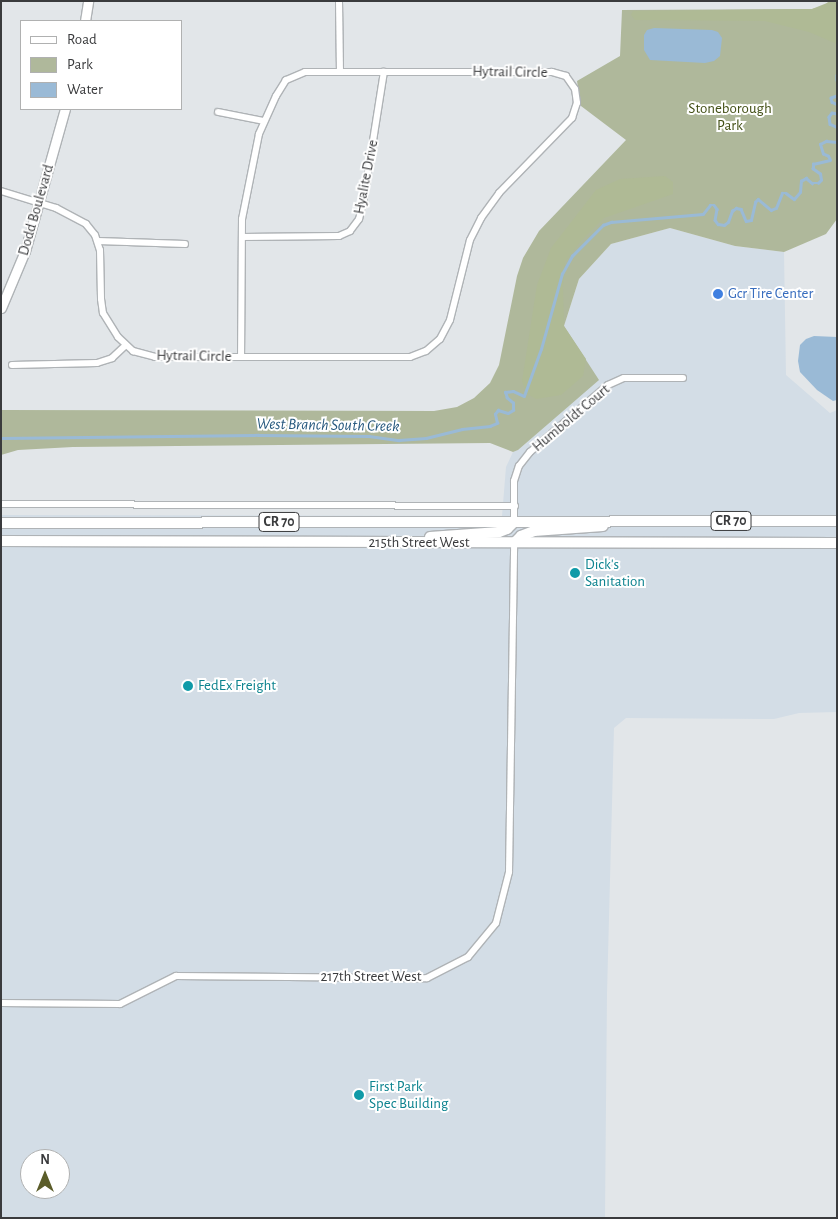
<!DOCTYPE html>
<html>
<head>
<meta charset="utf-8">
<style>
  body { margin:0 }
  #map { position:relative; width:838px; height:1219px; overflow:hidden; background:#e2e6e9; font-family:"Alegreya Sans",sans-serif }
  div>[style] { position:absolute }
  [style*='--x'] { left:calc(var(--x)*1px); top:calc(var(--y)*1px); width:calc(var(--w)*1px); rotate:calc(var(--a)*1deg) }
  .built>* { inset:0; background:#d3dde6 }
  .green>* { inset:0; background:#afb89b }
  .forest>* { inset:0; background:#afba95 }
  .water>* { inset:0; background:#9abad6 }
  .stream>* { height:2.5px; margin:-1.25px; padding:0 1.25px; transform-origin:1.25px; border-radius:1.25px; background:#9abad6 }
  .roads { filter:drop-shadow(1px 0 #afb3b6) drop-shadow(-1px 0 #afb3b6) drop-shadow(0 1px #afb3b6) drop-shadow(0 -1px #afb3b6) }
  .street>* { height:6px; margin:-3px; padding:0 3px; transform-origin:3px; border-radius:3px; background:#fff }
  .secondary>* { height:9px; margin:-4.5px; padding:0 4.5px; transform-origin:4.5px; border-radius:4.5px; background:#fff }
  .primary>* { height:10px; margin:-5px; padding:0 5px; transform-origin:5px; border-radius:5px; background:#fff }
  .dots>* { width:14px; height:14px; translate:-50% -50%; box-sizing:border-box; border:2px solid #fff; border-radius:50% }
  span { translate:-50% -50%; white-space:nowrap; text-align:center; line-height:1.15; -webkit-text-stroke:4px #fff; paint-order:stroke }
  .shield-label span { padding:1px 4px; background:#fff; border:1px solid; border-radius:4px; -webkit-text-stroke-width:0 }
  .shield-label { font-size:14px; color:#3a3b3d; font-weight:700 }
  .street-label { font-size:15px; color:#3a3b3d }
  .park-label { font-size:15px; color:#435016 }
  .shop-label { font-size:15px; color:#366cbe }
  .left { translate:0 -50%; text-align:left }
  .culture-label { font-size:15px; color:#0d838f }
  .water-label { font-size:16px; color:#26587e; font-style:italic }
  .frame { position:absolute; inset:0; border:2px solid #3a3b3d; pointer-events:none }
  .legend { position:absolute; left:20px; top:20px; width:162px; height:90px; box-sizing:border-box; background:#fff; border:1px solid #b0b1b1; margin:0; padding:6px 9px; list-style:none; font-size:15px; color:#3a3b3d }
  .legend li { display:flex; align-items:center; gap:10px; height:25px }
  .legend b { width:25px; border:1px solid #b0b1b1 }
  .north { position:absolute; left:20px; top:1149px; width:50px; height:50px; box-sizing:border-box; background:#fff; border:1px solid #b0b1b1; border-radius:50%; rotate:0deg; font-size:14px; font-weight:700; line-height:20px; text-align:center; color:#3a3b3d }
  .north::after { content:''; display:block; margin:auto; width:18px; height:22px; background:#5b5d2a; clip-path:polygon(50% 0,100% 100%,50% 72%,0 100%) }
</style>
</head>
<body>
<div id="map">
  <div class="built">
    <i style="clip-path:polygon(evenodd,670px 228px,735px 246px,784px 252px,786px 375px,830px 413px,837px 410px,837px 712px,799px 713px,774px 719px,626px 718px,614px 728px,607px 994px,605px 1218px,1px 1218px,1px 515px,502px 516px,506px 467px,513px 452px,518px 450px,598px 380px,564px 326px,579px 279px,611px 244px,670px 228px,30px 1159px,60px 1159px,60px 1189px,30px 1189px,30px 1159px)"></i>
  </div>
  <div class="green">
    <i style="clip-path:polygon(829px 1px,837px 1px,837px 219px,826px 234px,784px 252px,735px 246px,670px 228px,611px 244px,579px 279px,564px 326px,599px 380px,518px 450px,513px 452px,490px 443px,73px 447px,18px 450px,1px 455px,1px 410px,434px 411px,457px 407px,474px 398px,490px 383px,499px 365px,517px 276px,523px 258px,539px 231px,626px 140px,581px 106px,577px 81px,620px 56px,622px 10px,812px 9px,824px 6px)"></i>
  </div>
  <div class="forest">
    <i style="clip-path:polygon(832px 1px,837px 1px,837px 44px,809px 32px,765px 21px,635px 20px,631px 15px,633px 11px,812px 9px)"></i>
    <i style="clip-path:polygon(665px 176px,673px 182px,673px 194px,604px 218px,581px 241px,565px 262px,563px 287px,564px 326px,586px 359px,583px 376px,561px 395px,536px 399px,526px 393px,522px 381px,537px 285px,551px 248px,596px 190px,620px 179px)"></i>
  </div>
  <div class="water">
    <i style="clip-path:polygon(654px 28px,712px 30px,718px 32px,722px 38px,720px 56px,714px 61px,705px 63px,650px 60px,644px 50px,644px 35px,647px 30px)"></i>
    <i style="clip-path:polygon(814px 336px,837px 337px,837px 400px,833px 401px,817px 390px,800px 372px,798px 361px,800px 345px,806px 339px)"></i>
  </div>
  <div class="stream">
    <i style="--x:837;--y:75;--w:5;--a:90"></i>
    <i style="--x:837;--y:96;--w:6;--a:162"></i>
    <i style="--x:831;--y:98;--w:4;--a:76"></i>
    <i style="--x:832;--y:102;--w:5;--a:22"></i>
    <i style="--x:837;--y:114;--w:5;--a:-169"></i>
    <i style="--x:832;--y:113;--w:5;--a:127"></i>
    <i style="--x:829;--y:117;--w:7;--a:82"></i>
    <i style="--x:830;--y:124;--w:8;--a:23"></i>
    <i style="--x:1;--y:438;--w:257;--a:-0.7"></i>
    <i style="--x:258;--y:435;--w:111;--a:0.5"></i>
    <i style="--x:369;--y:436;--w:30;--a:8"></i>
    <i style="--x:399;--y:440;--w:27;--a:-4"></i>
    <i style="--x:426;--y:438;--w:37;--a:-14"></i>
    <i style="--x:462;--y:429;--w:28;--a:-6"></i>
    <i style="--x:490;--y:426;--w:8;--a:-23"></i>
    <i style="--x:497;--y:423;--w:9;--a:-103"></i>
    <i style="--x:495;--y:414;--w:5;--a:-53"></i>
    <i style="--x:498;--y:410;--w:10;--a:17"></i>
    <i style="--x:508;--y:413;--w:6;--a:-31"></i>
    <i style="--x:513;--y:410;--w:7;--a:-90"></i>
    <i style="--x:513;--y:403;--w:8;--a:-140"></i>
    <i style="--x:507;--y:398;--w:6;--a:-108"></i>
    <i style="--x:505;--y:392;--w:8;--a:-7"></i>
    <i style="--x:513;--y:391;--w:12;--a:24"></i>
    <i style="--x:524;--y:396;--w:50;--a:-70.1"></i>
    <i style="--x:541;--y:349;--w:78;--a:-74.4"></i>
    <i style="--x:562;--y:274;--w:21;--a:-61"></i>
    <i style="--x:572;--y:256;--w:44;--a:-45"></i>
    <i style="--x:603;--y:225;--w:9;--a:-21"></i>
    <i style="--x:611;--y:222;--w:92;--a:-5"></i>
    <i style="--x:703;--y:214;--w:11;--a:-52"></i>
    <i style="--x:710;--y:205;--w:4;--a:0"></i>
    <i style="--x:714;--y:205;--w:5;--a:53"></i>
    <i style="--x:717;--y:209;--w:11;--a:100"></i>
    <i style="--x:715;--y:220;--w:5;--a:53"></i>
    <i style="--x:718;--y:224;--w:6;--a:9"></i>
    <i style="--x:724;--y:225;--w:5;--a:-37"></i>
    <i style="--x:728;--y:222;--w:12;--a:-70"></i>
    <i style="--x:732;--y:211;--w:5;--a:-37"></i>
    <i style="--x:736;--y:208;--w:5;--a:11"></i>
    <i style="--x:741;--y:209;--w:13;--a:67"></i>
    <i style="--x:746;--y:221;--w:5;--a:-11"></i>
    <i style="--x:751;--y:220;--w:18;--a:-77"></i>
    <i style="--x:755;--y:202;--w:4;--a:-45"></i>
    <i style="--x:758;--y:199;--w:17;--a:40"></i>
    <i style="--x:771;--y:210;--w:5;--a:-22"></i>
    <i style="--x:776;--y:208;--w:16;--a:-68"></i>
    <i style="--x:782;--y:193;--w:4;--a:0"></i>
    <i style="--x:786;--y:193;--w:10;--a:37"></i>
    <i style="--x:794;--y:199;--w:9;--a:-49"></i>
    <i style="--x:800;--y:192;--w:11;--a:-85"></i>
    <i style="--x:801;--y:181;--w:6;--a:-31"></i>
    <i style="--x:806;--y:178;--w:8;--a:40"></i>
    <i style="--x:812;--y:183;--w:6;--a:0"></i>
    <i style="--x:818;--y:183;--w:4;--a:-45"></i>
    <i style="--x:821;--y:180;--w:6;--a:-99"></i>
    <i style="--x:820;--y:174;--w:9;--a:-144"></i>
    <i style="--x:813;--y:169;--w:5;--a:-90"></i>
    <i style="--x:813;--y:164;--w:17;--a:-13"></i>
    <i style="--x:830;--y:160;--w:4;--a:-117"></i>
    <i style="--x:828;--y:156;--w:5;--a:-158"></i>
    <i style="--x:823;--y:154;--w:10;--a:-107"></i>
    <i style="--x:820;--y:144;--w:7;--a:-27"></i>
    <i style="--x:826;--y:141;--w:11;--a:5"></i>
  </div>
  <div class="roads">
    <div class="street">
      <i style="--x:339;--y:1;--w:71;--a:89.2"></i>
      <i style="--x:218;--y:112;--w:47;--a:11.1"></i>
      <i style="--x:1;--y:191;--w:58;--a:17.2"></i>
      <i style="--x:56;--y:208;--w:34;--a:28"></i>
      <i style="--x:86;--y:224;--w:14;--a:51"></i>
      <i style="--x:95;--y:235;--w:16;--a:72"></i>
      <i style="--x:100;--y:250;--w:49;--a:88.8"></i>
      <i style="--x:101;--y:299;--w:14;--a:82"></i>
      <i style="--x:103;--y:313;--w:28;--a:58"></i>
      <i style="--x:118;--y:337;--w:21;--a:43"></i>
      <i style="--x:133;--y:351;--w:23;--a:15"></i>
      <i style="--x:155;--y:357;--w:255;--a:0"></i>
      <i style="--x:410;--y:357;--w:17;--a:-21"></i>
      <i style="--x:426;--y:351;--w:18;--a:-41"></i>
      <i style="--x:440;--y:339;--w:21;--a:-62"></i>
      <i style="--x:450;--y:320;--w:82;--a:-76"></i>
      <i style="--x:470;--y:240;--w:25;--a:-63"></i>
      <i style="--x:481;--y:218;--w:31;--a:-54"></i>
      <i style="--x:499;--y:193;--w:105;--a:-45.8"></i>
      <i style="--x:572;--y:118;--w:16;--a:-72"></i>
      <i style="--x:577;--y:103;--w:14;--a:-98"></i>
      <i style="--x:575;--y:89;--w:16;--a:-125"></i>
      <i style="--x:566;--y:76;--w:15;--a:-164"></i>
      <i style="--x:552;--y:72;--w:247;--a:180"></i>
      <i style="--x:305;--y:72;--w:21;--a:157"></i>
      <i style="--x:286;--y:80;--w:19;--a:122"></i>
      <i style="--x:276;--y:96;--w:42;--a:114.1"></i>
      <i style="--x:259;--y:134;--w:87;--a:101.3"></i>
      <i style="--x:242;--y:219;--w:138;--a:90.4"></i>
      <i style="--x:242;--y:237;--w:97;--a:-0.6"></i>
      <i style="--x:339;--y:236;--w:12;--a:-24"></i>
      <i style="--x:350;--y:231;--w:15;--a:-53"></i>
      <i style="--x:359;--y:219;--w:16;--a:-75"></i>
      <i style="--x:363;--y:204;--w:134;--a:-81"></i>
      <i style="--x:98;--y:241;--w:87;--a:2"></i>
      <i style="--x:12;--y:365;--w:85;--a:-1.3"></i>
      <i style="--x:97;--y:363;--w:16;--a:-18"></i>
      <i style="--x:112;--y:358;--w:19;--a:-43"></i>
      <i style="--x:1;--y:504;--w:514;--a:0.22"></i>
      <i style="--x:514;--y:522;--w:41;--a:-90"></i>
      <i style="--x:514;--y:481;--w:16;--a:-72"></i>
      <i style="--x:519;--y:466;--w:18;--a:-52"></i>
      <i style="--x:530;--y:452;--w:103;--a:-40.7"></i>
      <i style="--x:608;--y:385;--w:17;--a:-24"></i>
      <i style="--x:624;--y:378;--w:59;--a:0"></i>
      <i style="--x:1;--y:1003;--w:119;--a:0.5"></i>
      <i style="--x:120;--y:1004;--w:63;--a:-26.6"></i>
      <i style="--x:176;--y:976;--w:251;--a:0.5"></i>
      <i style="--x:427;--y:978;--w:46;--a:-27.1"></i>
      <i style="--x:468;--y:957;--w:44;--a:-50.5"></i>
      <i style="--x:496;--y:923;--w:53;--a:-75.7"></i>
      <i style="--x:509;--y:872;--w:329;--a:-89.1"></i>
    </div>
    <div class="secondary">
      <i style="--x:85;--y:21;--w:20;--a:-81"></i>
      <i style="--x:1;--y:308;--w:62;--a:-67.2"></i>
      <i style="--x:25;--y:251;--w:148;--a:-74.3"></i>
    </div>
    <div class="primary">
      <i style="--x:1;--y:523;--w:836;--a:-0.14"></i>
      <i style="--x:430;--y:537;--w:69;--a:-4.1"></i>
      <i style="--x:499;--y:532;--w:9;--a:-21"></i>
      <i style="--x:507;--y:529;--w:10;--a:-45"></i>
      <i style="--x:1;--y:541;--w:836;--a:0.14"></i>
      <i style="--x:514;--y:543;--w:10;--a:-45"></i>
      <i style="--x:521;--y:536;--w:14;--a:-21"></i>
      <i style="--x:534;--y:531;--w:69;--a:-4.1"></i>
    </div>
  </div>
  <div class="dots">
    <i style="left:718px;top:294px;background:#3f7fe0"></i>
    <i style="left:575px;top:573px;background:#0f9aa8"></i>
    <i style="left:188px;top:686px;background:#0f9aa8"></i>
    <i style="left:359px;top:1095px;background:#0f9aa8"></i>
  </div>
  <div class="shield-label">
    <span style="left:731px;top:521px">CR 70</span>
    <span style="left:279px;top:522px">CR 70</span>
  </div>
  <div class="street-label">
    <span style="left:510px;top:72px;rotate:1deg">Hytrail Circle</span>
    <span style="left:366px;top:177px;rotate:-79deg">Hyalite Drive</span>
    <span style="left:36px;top:210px;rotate:-74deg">Dodd Boulevard</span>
    <span style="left:194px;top:356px;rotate:1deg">Hytrail Circle</span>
    <span style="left:571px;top:418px;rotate:-40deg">Humboldt Court</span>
    <span style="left:419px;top:543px">215th Street West</span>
    <span style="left:371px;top:977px">217th Street West</span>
  </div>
  <div class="park-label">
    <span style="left:730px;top:117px">Stoneborough<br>Park</span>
  </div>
  <div class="shop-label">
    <span class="left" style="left:728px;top:294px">Gcr Tire Center</span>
  </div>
  <div class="culture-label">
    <span class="left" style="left:585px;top:573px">Dick's<br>Sanitation</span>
    <span class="left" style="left:198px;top:686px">FedEx Freight</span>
    <span class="left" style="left:369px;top:1095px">First Park<br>Spec Building</span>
  </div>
  <div class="water-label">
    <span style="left:328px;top:425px;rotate:1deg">West Branch South Creek</span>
  </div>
  <div class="frame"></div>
  <ul class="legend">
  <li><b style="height:6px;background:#fff"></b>Road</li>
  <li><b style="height:14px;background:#afb89b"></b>Park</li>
  <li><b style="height:14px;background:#9abad6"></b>Water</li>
  </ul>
  <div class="north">N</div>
</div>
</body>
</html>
